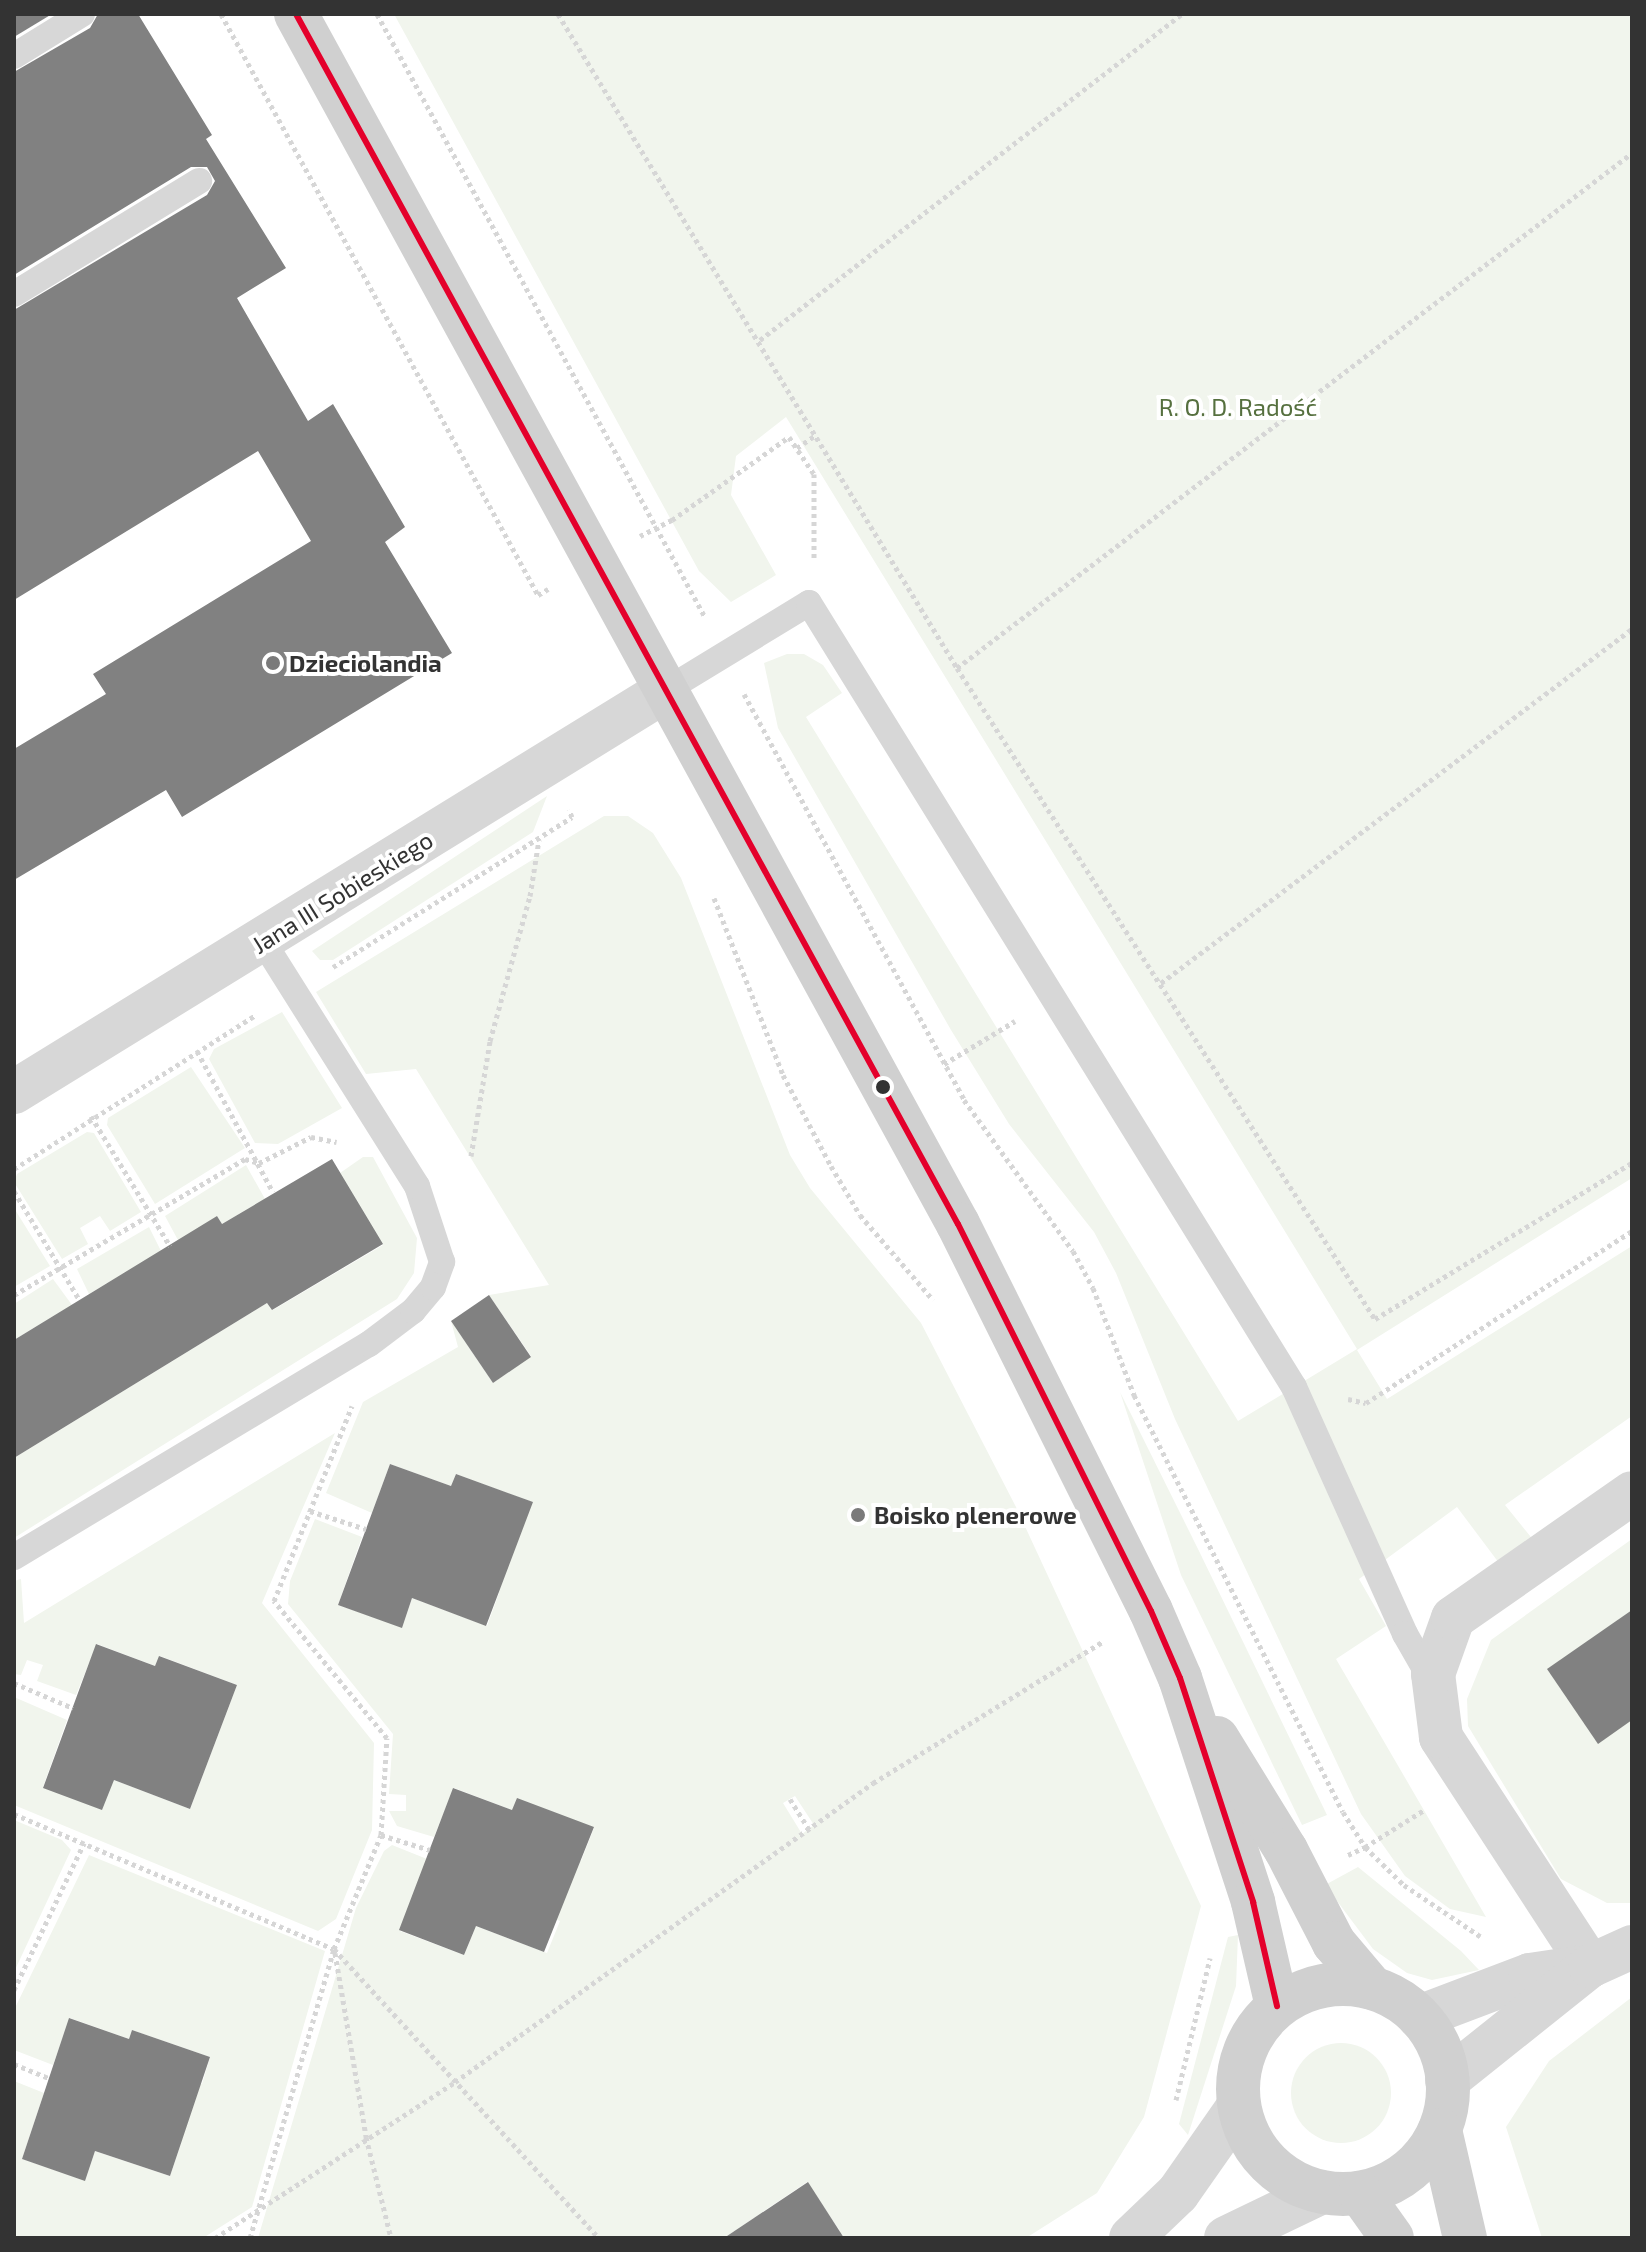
<!DOCTYPE html>
<html>
<head>
<meta charset="utf-8">
<style>
  body { margin:0 }
  #map { position:relative; width:1646px; height:2252px; overflow:hidden; background:#fff; font-family:"Exo 2",sans-serif }
  div>[style] { position:absolute }
  [style*='--x'] { left:calc(var(--x)*1px); top:calc(var(--y)*1px); width:calc(var(--w)*1px); rotate:calc(var(--a)*1deg) }
  .green>* { inset:0; background:#f1f5ed }
  .round { border-radius:50% }
  .building>* { inset:0; background:#818181 }
  .path>* { height:5px; margin-top:-2.5px; transform-origin:0; background:repeating-linear-gradient(90deg,#d6d6d6 0 4px,transparent 0 8px) }
  .service>* { height:26px; margin:-13px; padding:0 13px; transform-origin:13px; border-radius:13px; background:#d7d7d7 }
  .minor>* { height:44px; margin:-22px; padding:0 22px; transform-origin:22px; border-radius:22px; background:#d7d7d7 }
  .secondary>* { height:44px; margin:-22px; padding:0 22px; transform-origin:22px; border-radius:22px; background:#d0d0d0 }
  .secondary>.ring { margin:-22px; padding:0; box-sizing:content-box; background:none; border:44px solid #d0d0d0; border-radius:50% }
  .bus-1>* { height:6px; margin:-3px; padding:0 3px; transform-origin:3px; border-radius:3px; background:#e4002b }
  .dots>* { width:22px; height:22px; translate:-50% -50%; box-sizing:border-box; border:4px solid #fff; border-radius:50% }
  span { translate:-50% -50%; white-space:nowrap; text-align:center; line-height:1.15; -webkit-text-stroke:8px #fff; paint-order:stroke }
  .park-label { font-size:24px; color:#56703f }
  .poi-label { font-size:24px; color:#333; font-weight:700 }
  .left { translate:0 -50%; text-align:left }
  .street-label { font-size:24px; color:#333 }
  .frame { position:absolute; inset:0; border:16px solid #333; pointer-events:none }
</style>
</head>
<body>
<div id="map">
  <div class="green">
    <i style="clip-path:polygon(394px 14px,1632px 14px,1632px 1178px,1357px 1350px,1387px 1399px,1632px 1246px,1632px 1416px,1505px 1505px,1543px 1552px,1508px 1575px,1457px 1507px,1359px 1579px,1386px 1626px,1336px 1659px,1486px 1917px,1450px 1909px,1405px 1876px,1361px 1814px,1175px 1419px,1116px 1273px,1094px 1232px,1009px 1124px,951px 1030px,778px 728px,764px 663px,787px 654px,804px 654px,823px 665px,842px 693px,806px 717px,1238px 1421px,1357px 1349px,786px 417px,736px 456px,731px 495px,776px 575px,731px 602px,699px 571px)"></i>
    <i style="clip-path:polygon(547px 796px,533px 832px,333px 960px,320px 960px,312px 951px)"></i>
    <i style="clip-path:polygon(evenodd,604px 816px,628px 816px,653px 833px,681px 878px,790px 1155px,810px 1188px,921px 1323px,1016px 1507px,1201px 1906px,1144px 2117px,1097px 2193px,1026px 2238px,831px 2238px,840px 2231px,807px 2182px,724px 2238px,258px 2238px,356px 1908px,384px 1851px,392px 1845px,427px 1859px,400px 1931px,464px 1955px,476px 1926px,547px 1953px,560px 1921px,545px 1915px,567px 1856px,581px 1861px,594px 1828px,512px 1810px,454px 1788px,434px 1837px,397px 1826px,389px 1811px,406px 1811px,406px 1795px,389px 1794px,393px 1734px,288px 1604px,290px 1581px,315px 1519px,362px 1537px,338px 1605px,402px 1627px,412px 1598px,487px 1626px,499px 1593px,485px 1588px,532px 1502px,456px 1474px,451px 1486px,390px 1464px,372px 1513px,326px 1493px,363px 1402px,458px 1347px,451px 1321px,493px 1383px,531px 1356px,489px 1295px,549px 1285px,416px 1069px,366px 1074px,316px 992px,604px 816px,795px 1796px,814px 1825px,802px 1834px,783px 1803px,795px 1796px)"></i>
    <i style="clip-path:polygon(282px 1012px,342px 1108px,278px 1144px,255px 1143px,209px 1059px,214px 1049px)"></i>
    <i style="clip-path:polygon(191px 1067px,245px 1148px,155px 1204px,107px 1125px,108px 1118px)"></i>
    <i style="clip-path:polygon(87px 1132px,94px 1133px,141px 1212px,110px 1231px,100px 1216px,80px 1228px,88px 1244px,62px 1259px,14px 1182px,17px 1174px)"></i>
    <i style="clip-path:polygon(363px 1157px,373px 1157px,417px 1238px,414px 1273px,397px 1299px,14px 1538px,14px 1458px,267px 1303px,273px 1310px,383px 1245px,340px 1173px)"></i>
    <i style="clip-path:polygon(246px 1165px,265px 1199px,222px 1224px,217px 1216px,179px 1242px,165px 1216px)"></i>
    <i style="clip-path:polygon(14px 1208px,50px 1266px,14px 1287px)"></i>
    <i style="clip-path:polygon(149px 1227px,161px 1251px,89px 1294px,77px 1269px)"></i>
    <i style="clip-path:polygon(53px 1279px,72px 1305px,14px 1340px,14px 1304px)"></i>
    <i style="clip-path:polygon(1120px 1392px,1199px 1551px,1327px 1815px,1302px 1825px,1181px 1575px)"></i>
    <i style="clip-path:polygon(335px 1433px,262px 1603px,374px 1743px,372px 1830px,336px 1919px,318px 1931px,14px 1805px,14px 1697px,67px 1720px,43px 1787px,114px 1780px,190px 1809px,237px 1685px,160px 1656px,155px 1666px,97px 1644px,76px 1695px,37px 1681px,43px 1665px,27px 1660px,21px 1675px,14px 1674px,14px 1581px,21px 1579px,24px 1623px)"></i>
    <i style="clip-path:polygon(1632px 1539px,1632px 1903px,1607px 1903px,1561px 1879px,1468px 1726px,1467px 1699px,1491px 1640px)"></i>
    <i style="clip-path:polygon(14px 1820px,62px 1840px,71px 1850px,14px 1972px)"></i>
    <i style="clip-path:polygon(89px 1855px,325px 1951px,252px 2207px,203px 2238px,14px 2238px,14px 2081px,44px 2093px,22px 2159px,85px 2180px,95px 2151px,170px 2176px,181px 2143px,168px 2137px,187px 2079px,202px 2084px,210px 2057px,132px 2030px,129px 2039px,70px 2018px,53px 2065px,14px 2050px,14px 2010px)"></i>
    <i style="clip-path:polygon(1358px 1867px,1461px 1951px,1479px 1970px,1432px 1980px,1407px 1973px,1373px 1949px,1325px 1885px)"></i>
    <i style="clip-path:polygon(1238px 1935px,1236px 1986px,1188px 2135px,1179px 2124px,1228px 1937px)"></i>
    <i style="clip-path:polygon(1632px 1997px,1632px 2238px,1542px 2238px,1506px 2127px,1549px 2061px)"></i>
    <i class="round" style="left:1291px;top:2043px;width:100px;height:100px"></i>
  </div>
  <div class="building">
    <i style="clip-path:polygon(14px 14px,52px 14px,14px 37px)"></i>
    <i style="clip-path:polygon(98px 14px,138px 14px,212px 135px,206px 139px,286px 268px,237px 298px,308px 421px,333px 404px,405px 527px,385px 542px,452px 653px,182px 817px,166px 790px,14px 880px,14px 749px,106px 694px,93px 674px,311px 541px,258px 451px,14px 600px,14px 310px,207px 195px,215px 181px,207px 167px,191px 167px,14px 275px,14px 72px,90px 28px)"></i>
    <i style="clip-path:polygon(332px 1159px,383px 1244px,272px 1310px,267px 1303px,14px 1458px,14px 1340px,217px 1216px,222px 1224px)"></i>
    <i style="clip-path:polygon(489px 1295px,531px 1357px,493px 1383px,451px 1321px)"></i>
    <i style="clip-path:polygon(390px 1464px,451px 1486px,456px 1474px,533px 1502px,486px 1626px,412px 1598px,402px 1628px,338px 1605px)"></i>
    <i style="clip-path:polygon(1632px 1610px,1632px 1720px,1598px 1744px,1547px 1669px)"></i>
    <i style="clip-path:polygon(96px 1644px,155px 1666px,159px 1656px,237px 1685px,190px 1809px,114px 1780px,102px 1810px,43px 1788px)"></i>
    <i style="clip-path:polygon(453px 1788px,512px 1810px,517px 1798px,594px 1827px,544px 1952px,476px 1926px,464px 1955px,399px 1930px)"></i>
    <i style="clip-path:polygon(69px 2018px,129px 2039px,132px 2030px,210px 2057px,170px 2176px,95px 2151px,85px 2181px,22px 2159px)"></i>
    <i style="clip-path:polygon(808px 2182px,844px 2238px,724px 2238px)"></i>
  </div>
  <div class="path">
    <i style="--x:221;--y:14;--w:662;--a:61.38"></i>
    <i style="--x:538;--y:595;--w:12;--a:-31"></i>
    <i style="--x:377;--y:14;--w:686;--a:61.46"></i>
    <i style="--x:558;--y:14;--w:766;--a:58.61"></i>
    <i style="--x:957;--y:668;--w:774;--a:57.3"></i>
    <i style="--x:1375;--y:1319;--w:301;--a:-31.3"></i>
    <i style="--x:760;--y:340;--w:533;--a:-37.69"></i>
    <i style="--x:797;--y:448;--w:21;--a:-35"></i>
    <i style="--x:640;--y:536;--w:36;--a:-27"></i>
    <i style="--x:672;--y:520;--w:143;--a:-35.4"></i>
    <i style="--x:789;--y:437;--w:45;--a:56"></i>
    <i style="--x:814;--y:474;--w:86;--a:90"></i>
    <i style="--x:957;--y:668;--w:849;--a:-37.34"></i>
    <i style="--x:744;--y:694;--w:462;--a:61.5"></i>
    <i style="--x:964;--y:1100;--w:186;--a:54.2"></i>
    <i style="--x:1073;--y:1251;--w:42;--a:61.6"></i>
    <i style="--x:1093;--y:1288;--w:115;--a:69"></i>
    <i style="--x:1134;--y:1395;--w:466;--a:63.4"></i>
    <i style="--x:1343;--y:1812;--w:41;--a:57.8"></i>
    <i style="--x:1365;--y:1847;--w:70;--a:-32.1"></i>
    <i style="--x:714;--y:898;--w:190;--a:68.7"></i>
    <i style="--x:783;--y:1075;--w:103;--a:62.2"></i>
    <i style="--x:831;--y:1166;--w:57;--a:59.4"></i>
    <i style="--x:860;--y:1215;--w:112;--a:49.3"></i>
    <i style="--x:333;--y:967;--w:282;--a:-32.1"></i>
    <i style="--x:572;--y:817;--w:8;--a:-113"></i>
    <i style="--x:1161;--y:983;--w:589;--a:-36.93"></i>
    <i style="--x:197;--y:1051;--w:160;--a:61.7"></i>
    <i style="--x:944;--y:1064;--w:83;--a:-31.2"></i>
    <i style="--x:91;--y:1116;--w:152;--a:58.7"></i>
    <i style="--x:471;--y:1156;--w:117;--a:-80.6"></i>
    <i style="--x:490;--y:1041;--w:150;--a:-74.6"></i>
    <i style="--x:530;--y:896;--w:57;--a:-80.9"></i>
    <i style="--x:14;--y:1169;--w:287;--a:-32.5"></i>
    <i style="--x:14;--y:1191;--w:126;--a:59"></i>
    <i style="--x:14;--y:1295;--w:268;--a:-30.5"></i>
    <i style="--x:245;--y:1159;--w:15;--a:16"></i>
    <i style="--x:259;--y:1163;--w:58;--a:-26.6"></i>
    <i style="--x:311;--y:1137;--w:26;--a:11"></i>
    <i style="--x:1348;--y:1399;--w:18;--a:13"></i>
    <i style="--x:1366;--y:1403;--w:317;--a:-32.9"></i>
    <i style="--x:310;--y:1511;--w:59;--a:17.8"></i>
    <i style="--x:14;--y:1683;--w:64;--a:23"></i>
    <i style="--x:790;--y:1799;--w:36;--a:58"></i>
    <i style="--x:14;--y:1814;--w:347;--a:22.9"></i>
    <i style="--x:334;--y:1949;--w:392;--a:47.5"></i>
    <i style="--x:381;--y:1835;--w:51;--a:17"></i>
    <i style="--x:1348;--y:1855;--w:19;--a:-25"></i>
    <i style="--x:1365;--y:1847;--w:54;--a:44.3"></i>
    <i style="--x:1404;--y:1885;--w:92;--a:33.9"></i>
    <i style="--x:335;--y:1953;--w:187;--a:80.4"></i>
    <i style="--x:366;--y:2137;--w:104;--a:76.1"></i>
    <i style="--x:14;--y:1990;--w:163;--a:-64.5"></i>
    <i style="--x:14;--y:2064;--w:38;--a:22"></i>
    <i style="--x:1176;--y:2100;--w:146;--a:-76.5"></i>
    <i style="--x:215;--y:2238;--w:286;--a:-33"></i>
    <i style="--x:455;--y:2082;--w:514;--a:-35.58"></i>
    <i style="--x:873;--y:1783;--w:271;--a:-31.6"></i>
    <i style="--x:250;--y:2238;--w:301;--a:-73.8"></i>
    <i style="--x:334;--y:1949;--w:123;--a:-67.6"></i>
    <i style="--x:381;--y:1835;--w:97;--a:-86.5"></i>
    <i style="--x:387;--y:1738;--w:178;--a:-129.5"></i>
    <i style="--x:274;--y:1601;--w:210;--a:-68.2"></i>
  </div>
  <div class="service">
    <i style="--x:14;--y:56;--w:80;--a:-31.7"></i>
    <i style="--x:14;--y:294;--w:217;--a:-31.4"></i>
    <i style="--x:668;--y:689;--w:165;--a:-31.4"></i>
    <i style="--x:809;--y:603;--w:922;--a:58.26"></i>
    <i style="--x:1294;--y:1387;--w:271;--a:65.8"></i>
    <i style="--x:1405;--y:1634;--w:56;--a:60.3"></i>
    <i style="--x:14;--y:1557;--w:414;--a:-31"></i>
    <i style="--x:369;--y:1344;--w:55;--a:-36.9"></i>
    <i style="--x:413;--y:1311;--w:31;--a:-50"></i>
    <i style="--x:433;--y:1287;--w:27;--a:-70"></i>
    <i style="--x:442;--y:1262;--w:80;--a:-108.2"></i>
    <i style="--x:417;--y:1186;--w:289;--a:-122.2"></i>
  </div>
  <div class="minor">
    <i style="--x:14;--y:1092;--w:768;--a:-31.64"></i>
    <i style="--x:1590;--y:1966;--w:273;--a:-123.1"></i>
    <i style="--x:1441;--y:1737;--w:64;--a:-97.2"></i>
    <i style="--x:1433;--y:1674;--w:59;--a:-70.3"></i>
    <i style="--x:1453;--y:1618;--w:218;--a:-34.9"></i>
    <i style="--x:1419;--y:2017;--w:119;--a:-20.7"></i>
    <i style="--x:1530;--y:1975;--w:61;--a:-8.5"></i>
    <i style="--x:1447;--y:2080;--w:183;--a:-38.6"></i>
    <i style="--x:1590;--y:1966;--w:46;--a:-24.3"></i>
    <i style="--x:1131;--y:2238;--w:65;--a:-43.8"></i>
    <i style="--x:1178;--y:2193;--w:106;--a:-55"></i>
    <i style="--x:1226;--y:2238;--w:106;--a:-25.6"></i>
  </div>
  <div class="secondary">
    <i style="--x:296;--y:14;--w:1379;--a:61.32"></i>
    <i style="--x:958;--y:1224;--w:432;--a:63.5"></i>
    <i style="--x:1151;--y:1611;--w:73;--a:66.6"></i>
    <i style="--x:1180;--y:1678;--w:236;--a:71.9"></i>
    <i style="--x:1253;--y:1902;--w:107;--a:77"></i>
    <i style="--x:1217;--y:1738;--w:132;--a:58.4"></i>
    <i style="--x:1286;--y:1850;--w:105;--a:62.7"></i>
    <i style="--x:1334;--y:1943;--w:59;--a:49.8"></i>
    <i class="ring" style="left:1238px;top:1984px;width:166px;height:166px"></i>
    <i style="--x:1440;--y:2130;--w:111;--a:77"></i>
    <i style="--x:1360;--y:2193;--w:55;--a:54.6"></i>
  </div>
  <div class="bus-1">
    <i style="--x:296;--y:14;--w:1379;--a:61.32"></i>
    <i style="--x:958;--y:1224;--w:432;--a:63.5"></i>
    <i style="--x:1151;--y:1611;--w:73;--a:66.6"></i>
    <i style="--x:1180;--y:1678;--w:236;--a:71.9"></i>
    <i style="--x:1253;--y:1902;--w:107;--a:77"></i>
  </div>
  <div class="dots">
    <i style="left:273px;top:663px;background:#7a7a7a"></i>
    <i style="left:883px;top:1087px;background:#333"></i>
    <i style="left:858px;top:1515px;background:#7a7a7a"></i>
  </div>
  <div class="park-label">
    <span style="left:1238px;top:407px">R. O. D. Radość</span>
  </div>
  <div class="poi-label">
    <span class="left" style="left:289px;top:663px">Dzieciolandia</span>
    <span class="left" style="left:874px;top:1515px">Boisko plenerowe</span>
  </div>
  <div class="street-label">
    <span style="left:342px;top:892px;rotate:-32deg">Jana III Sobieskiego</span>
  </div>
  <div class="frame"></div>
</div>
</body>
</html>
